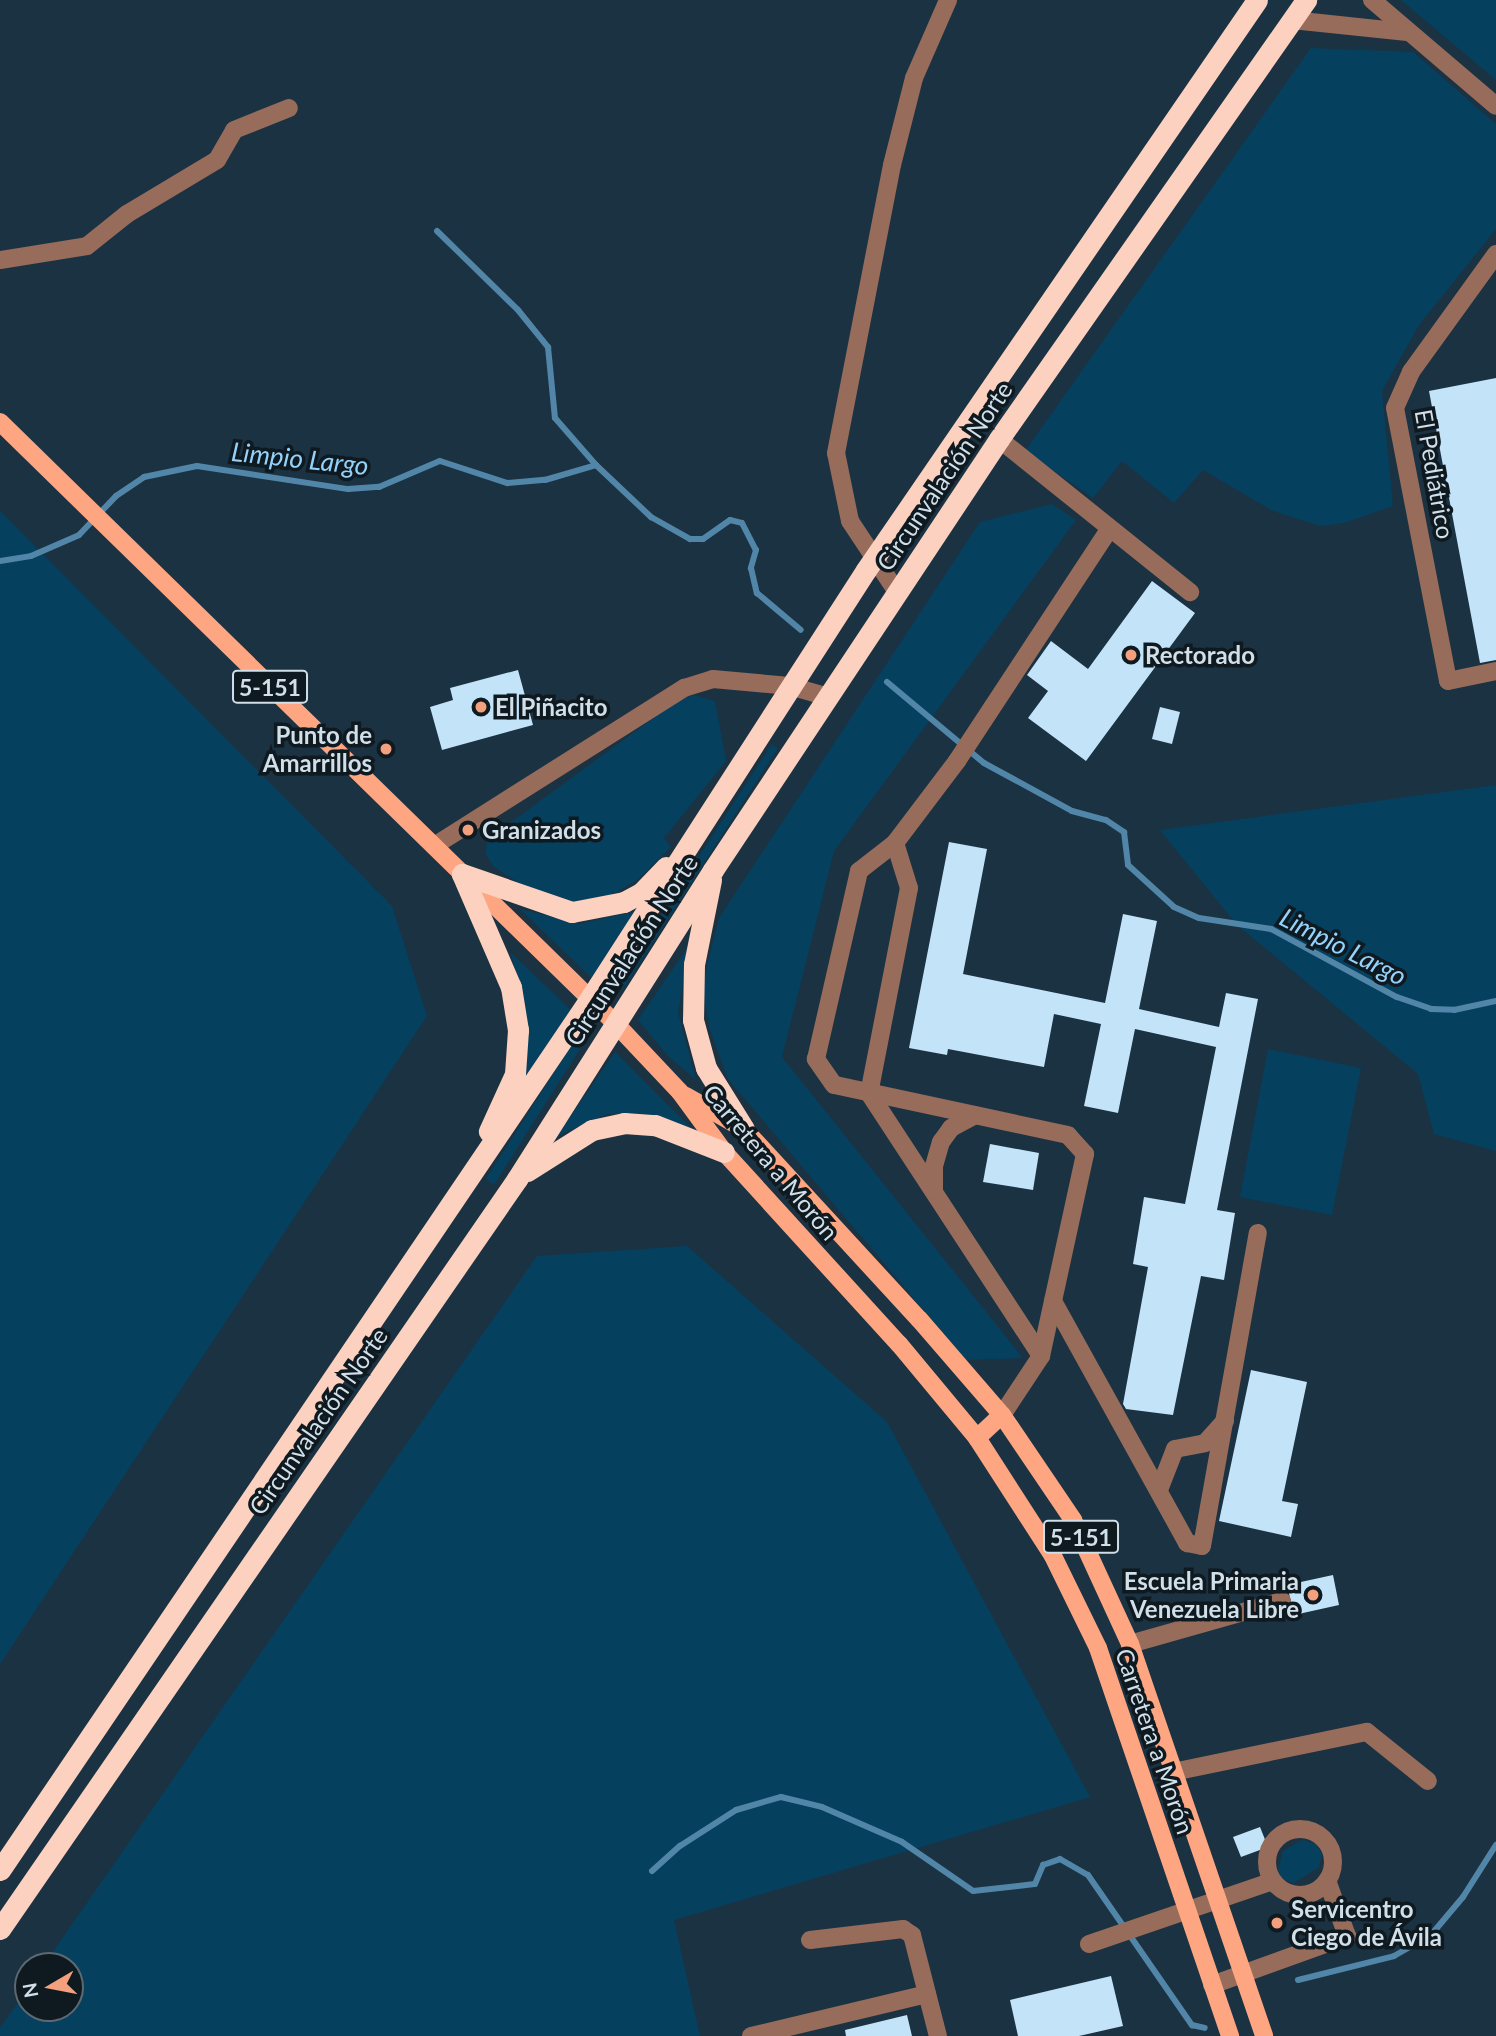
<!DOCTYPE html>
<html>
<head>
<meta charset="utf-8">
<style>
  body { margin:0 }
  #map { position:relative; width:1496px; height:2036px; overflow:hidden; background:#1b3242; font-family:Lato,sans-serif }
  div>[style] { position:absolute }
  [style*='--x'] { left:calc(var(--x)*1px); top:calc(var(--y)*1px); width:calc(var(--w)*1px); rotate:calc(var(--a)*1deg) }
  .green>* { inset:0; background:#06405f }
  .stream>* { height:6px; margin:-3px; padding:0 3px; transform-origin:3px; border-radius:3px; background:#5286a8 }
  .building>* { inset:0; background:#c3e3f9 }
  .minor>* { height:18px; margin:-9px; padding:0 9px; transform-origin:9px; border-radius:9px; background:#976c5a }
  .minor>.ring { margin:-9px; padding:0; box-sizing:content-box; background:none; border:18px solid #976c5a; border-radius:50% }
  .major>* { height:18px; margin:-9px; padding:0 9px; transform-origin:9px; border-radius:9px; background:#fea682 }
  .highway>* { height:21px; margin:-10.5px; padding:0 10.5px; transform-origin:10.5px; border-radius:10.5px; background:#fcd1bf }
  .dots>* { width:19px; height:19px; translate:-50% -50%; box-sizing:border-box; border:4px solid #0f1920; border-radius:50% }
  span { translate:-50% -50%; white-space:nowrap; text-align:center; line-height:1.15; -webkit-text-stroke:7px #0f1920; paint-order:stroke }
  .shield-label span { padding:2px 5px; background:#0f1920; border:2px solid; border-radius:5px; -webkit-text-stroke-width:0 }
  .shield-label { font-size:23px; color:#d1dfe9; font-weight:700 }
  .street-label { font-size:24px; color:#d1dfe9 }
  .poi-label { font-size:24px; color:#d1dfe9; font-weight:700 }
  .left { translate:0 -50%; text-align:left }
  .right { translate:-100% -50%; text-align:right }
  .water-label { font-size:26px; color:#95d2fb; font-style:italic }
  .north { position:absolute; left:14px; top:1952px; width:70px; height:70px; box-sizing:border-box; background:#0f1920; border:2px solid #5d6870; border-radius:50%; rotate:260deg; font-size:19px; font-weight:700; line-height:28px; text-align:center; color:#d1dfe9 }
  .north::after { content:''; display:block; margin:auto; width:24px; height:32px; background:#f2a07e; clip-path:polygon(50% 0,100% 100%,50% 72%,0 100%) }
</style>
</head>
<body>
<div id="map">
  <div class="green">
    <i style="clip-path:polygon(1401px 0,1496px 0,1496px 80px)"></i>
    <i style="clip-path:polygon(1311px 48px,1413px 52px,1496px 124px,1496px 229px,1419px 325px,1382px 391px,1393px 506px,1344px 523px,1320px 526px,1273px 511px,1203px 470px,1174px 503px,1122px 461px,1093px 498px,1025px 451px)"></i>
    <i style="clip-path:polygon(1052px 504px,1076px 520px,834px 851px,782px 1057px,1023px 1358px,966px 1360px,728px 1079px,710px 1030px,702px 985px,719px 918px,980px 522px)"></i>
    <i style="clip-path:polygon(0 511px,392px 906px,427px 1016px,0 1664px)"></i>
    <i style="clip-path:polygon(693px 695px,715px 701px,726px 761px,664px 838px,671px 847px,637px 880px,610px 896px,575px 904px,525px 887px,493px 866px,485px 853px,488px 839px,674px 703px)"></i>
    <i style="clip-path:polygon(772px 744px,778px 748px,623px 989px,616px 984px)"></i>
    <i style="clip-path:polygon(1496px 785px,1496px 1151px,1434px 1134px,1418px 1074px,1236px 924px,1160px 830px)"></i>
    <i style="clip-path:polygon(520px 909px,579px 924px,642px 910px,592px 978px)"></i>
    <i style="clip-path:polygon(690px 944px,678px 1013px,696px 1080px,668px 1056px,638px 1020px)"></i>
    <i style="clip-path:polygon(510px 952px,573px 1012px,517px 1095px,527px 1031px,524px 998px)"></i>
    <i style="clip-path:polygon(573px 1043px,580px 1049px,494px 1185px,486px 1179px)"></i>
    <i style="clip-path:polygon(1268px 1049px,1361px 1068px,1332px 1215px,1240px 1197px)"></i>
    <i style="clip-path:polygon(615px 1052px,692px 1129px,628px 1114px,607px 1114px,557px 1136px)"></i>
    <i style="clip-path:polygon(687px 1246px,887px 1422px,1090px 1797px,674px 1920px,700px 2036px,0 2036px,0 2028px,28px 1988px,28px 2008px,70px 2008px,70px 1966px,43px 1966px,537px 1256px)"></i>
    <i style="clip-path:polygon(1302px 1840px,1316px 1844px,1322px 1854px,1319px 1867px,1294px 1883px,1284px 1880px,1277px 1874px,1283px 1851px)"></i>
  </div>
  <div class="stream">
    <i style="--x:437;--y:231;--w:113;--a:44.3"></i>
    <i style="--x:518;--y:310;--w:48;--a:51"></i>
    <i style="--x:548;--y:347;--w:71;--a:84.4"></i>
    <i style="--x:555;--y:418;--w:62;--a:48.9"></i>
    <i style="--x:0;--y:561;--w:31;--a:-9"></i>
    <i style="--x:31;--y:556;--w:52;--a:-23.6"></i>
    <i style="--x:79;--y:535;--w:54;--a:-46.5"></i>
    <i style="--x:116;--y:496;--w:34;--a:-34"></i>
    <i style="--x:144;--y:477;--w:54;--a:-11.7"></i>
    <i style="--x:197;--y:466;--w:153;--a:8.7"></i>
    <i style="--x:348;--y:489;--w:31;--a:-4"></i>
    <i style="--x:379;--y:487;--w:66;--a:-23.1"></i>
    <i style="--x:440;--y:461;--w:71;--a:18.2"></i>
    <i style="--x:507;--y:483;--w:38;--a:-5"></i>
    <i style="--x:545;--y:480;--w:53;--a:-16.4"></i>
    <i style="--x:596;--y:465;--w:76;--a:43.4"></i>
    <i style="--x:651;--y:517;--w:45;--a:29.4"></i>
    <i style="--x:690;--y:539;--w:13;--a:0"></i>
    <i style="--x:703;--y:539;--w:33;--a:-35"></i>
    <i style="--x:730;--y:520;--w:12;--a:14"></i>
    <i style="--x:742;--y:523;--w:30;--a:63"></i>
    <i style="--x:756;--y:550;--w:19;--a:106"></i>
    <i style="--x:751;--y:568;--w:26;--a:77"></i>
    <i style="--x:757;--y:593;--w:57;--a:40.1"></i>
    <i style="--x:887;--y:682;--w:126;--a:39.9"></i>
    <i style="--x:984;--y:763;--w:100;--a:28.6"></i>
    <i style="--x:1072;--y:811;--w:35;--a:15"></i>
    <i style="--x:1106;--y:820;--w:22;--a:34"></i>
    <i style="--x:1124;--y:832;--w:33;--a:83"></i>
    <i style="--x:1128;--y:865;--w:62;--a:42.4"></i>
    <i style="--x:1174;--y:907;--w:27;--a:24"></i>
    <i style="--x:1199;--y:918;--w:73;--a:8.7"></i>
    <i style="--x:1271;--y:929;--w:143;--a:28.4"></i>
    <i style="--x:1397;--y:997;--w:36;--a:19"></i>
    <i style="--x:1431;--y:1009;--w:23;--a:2"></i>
    <i style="--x:1454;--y:1010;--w:43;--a:-12.1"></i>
    <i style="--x:652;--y:1871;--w:38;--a:-42"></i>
    <i style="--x:680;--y:1846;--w:67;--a:-32.7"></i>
    <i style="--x:736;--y:1810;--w:47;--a:-16.1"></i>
    <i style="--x:781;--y:1797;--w:42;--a:13.7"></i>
    <i style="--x:822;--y:1807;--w:87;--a:23.6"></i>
    <i style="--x:902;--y:1842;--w:86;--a:34.6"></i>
    <i style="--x:973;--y:1891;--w:62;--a:-6.4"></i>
    <i style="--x:1035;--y:1884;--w:21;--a:-67"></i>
    <i style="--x:1043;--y:1865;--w:18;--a:-19"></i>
    <i style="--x:1060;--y:1859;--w:32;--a:30"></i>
    <i style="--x:1088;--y:1875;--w:183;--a:55.3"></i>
    <i style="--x:1192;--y:2025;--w:13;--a:13"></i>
    <i style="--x:1298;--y:1980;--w:99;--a:-14"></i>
    <i style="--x:1394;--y:1956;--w:43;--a:-29.6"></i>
    <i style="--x:1431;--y:1935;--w:50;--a:-49.9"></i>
    <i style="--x:1463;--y:1897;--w:62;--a:-57.6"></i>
  </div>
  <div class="building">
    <i style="clip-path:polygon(1496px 378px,1496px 660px,1480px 663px,1429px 391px)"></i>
    <i style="clip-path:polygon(1152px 581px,1195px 613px,1086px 761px,1028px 718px,1048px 691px,1027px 675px,1051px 641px,1088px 669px)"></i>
    <i style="clip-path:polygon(518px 670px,533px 725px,442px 750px,430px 707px,453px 700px,450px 688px)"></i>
    <i style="clip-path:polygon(1160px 707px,1180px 712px,1172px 744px,1152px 739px)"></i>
    <i style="clip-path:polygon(949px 842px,987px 849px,963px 974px,1105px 1003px,1123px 914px,1157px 921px,1139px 1009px,1219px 1027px,1226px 993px,1258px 999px,1217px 1210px,1235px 1213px,1224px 1280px,1201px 1276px,1173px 1415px,1126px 1409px,1123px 1404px,1148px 1267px,1133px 1264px,1144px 1197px,1185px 1204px,1216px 1047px,1135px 1029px,1118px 1113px,1084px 1106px,1101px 1024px,1054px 1014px,1044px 1067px,948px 1049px,947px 1055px,909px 1048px)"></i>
    <i style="clip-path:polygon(990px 1144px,1039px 1153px,1033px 1190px,983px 1182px)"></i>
    <i style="clip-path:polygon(1251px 1370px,1307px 1382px,1282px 1501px,1298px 1504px,1291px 1537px,1219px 1521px)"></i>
    <i style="clip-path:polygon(1333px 1575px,1339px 1605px,1294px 1615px,1287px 1585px)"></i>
    <i style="clip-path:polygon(1260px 1827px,1268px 1847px,1241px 1857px,1233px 1837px)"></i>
    <i style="clip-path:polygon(1111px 1976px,1123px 2026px,1079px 2036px,1018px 2036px,1010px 2000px)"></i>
    <i style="clip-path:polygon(907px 2015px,912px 2036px,846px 2036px,845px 2030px)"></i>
  </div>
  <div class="minor">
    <i style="--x:1372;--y:0;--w:163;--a:40.5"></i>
    <i style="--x:1292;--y:20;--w:116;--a:6"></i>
    <i style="--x:1496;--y:254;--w:145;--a:125.8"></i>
    <i style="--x:1411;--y:372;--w:39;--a:114"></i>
    <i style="--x:1395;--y:408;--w:278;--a:79"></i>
    <i style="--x:1448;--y:681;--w:49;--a:-11.8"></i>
    <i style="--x:0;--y:260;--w:88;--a:-9.1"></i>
    <i style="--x:87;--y:246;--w:51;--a:-38.7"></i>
    <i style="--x:127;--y:214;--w:105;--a:-31"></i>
    <i style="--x:217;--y:160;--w:34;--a:-60"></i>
    <i style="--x:234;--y:130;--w:59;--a:-21.8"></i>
    <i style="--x:999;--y:439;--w:245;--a:38.7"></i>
    <i style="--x:897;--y:592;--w:85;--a:-123.5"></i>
    <i style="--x:850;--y:521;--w:69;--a:-101.6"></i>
    <i style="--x:836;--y:453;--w:293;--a:-79"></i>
    <i style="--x:892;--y:165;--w:90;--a:-75.8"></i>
    <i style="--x:914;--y:78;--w:85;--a:-66.4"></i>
    <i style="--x:895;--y:843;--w:47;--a:72.7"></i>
    <i style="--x:909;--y:888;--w:209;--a:101"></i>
    <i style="--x:869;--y:1093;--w:314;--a:56.8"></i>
    <i style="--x:434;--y:846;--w:296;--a:-32.3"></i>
    <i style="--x:684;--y:688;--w:30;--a:-17"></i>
    <i style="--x:713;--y:679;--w:77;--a:5.2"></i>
    <i style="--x:790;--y:686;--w:40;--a:16"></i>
    <i style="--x:934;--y:1191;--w:25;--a:-90"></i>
    <i style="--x:934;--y:1166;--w:25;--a:-74"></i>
    <i style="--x:941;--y:1142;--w:17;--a:-54"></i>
    <i style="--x:951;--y:1128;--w:27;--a:-28"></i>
    <i style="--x:1053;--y:1301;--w:277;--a:61"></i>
    <i style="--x:1187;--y:1543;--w:15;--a:11"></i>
    <i style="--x:1202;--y:1546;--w:318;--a:-79.9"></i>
    <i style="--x:1002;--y:1415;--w:71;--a:-56.5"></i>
    <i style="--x:1041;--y:1356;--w:207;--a:-77.7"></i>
    <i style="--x:1085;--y:1154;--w:25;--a:-132"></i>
    <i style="--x:1068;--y:1135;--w:239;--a:-167.9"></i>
    <i style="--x:834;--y:1085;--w:32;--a:-125"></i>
    <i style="--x:816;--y:1059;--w:193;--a:-77.1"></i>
    <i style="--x:859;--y:871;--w:46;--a:-37.9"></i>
    <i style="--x:895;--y:843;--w:103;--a:-52.9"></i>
    <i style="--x:957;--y:761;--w:277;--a:-56.7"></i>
    <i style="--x:1159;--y:1490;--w:44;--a:-68.7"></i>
    <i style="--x:1175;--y:1449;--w:31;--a:-11"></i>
    <i style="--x:1205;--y:1443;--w:30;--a:-48"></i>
    <i style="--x:1130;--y:1644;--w:158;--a:-15.8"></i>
    <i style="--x:1173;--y:1772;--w:198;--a:-11.7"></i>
    <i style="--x:1367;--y:1732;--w:78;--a:38.8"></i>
    <i class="ring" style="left:1267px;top:1829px;width:48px;height:48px"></i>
    <i style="--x:810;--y:1940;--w:94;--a:-6.7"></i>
    <i style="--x:903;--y:1929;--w:11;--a:34"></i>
    <i style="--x:912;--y:1935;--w:104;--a:75.6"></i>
    <i style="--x:1089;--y:1944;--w:194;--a:-18.9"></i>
    <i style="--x:1212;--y:1985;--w:144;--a:-19.9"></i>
    <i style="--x:1347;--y:1936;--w:59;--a:-109.7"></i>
    <i style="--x:751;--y:2036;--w:181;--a:-13.4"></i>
  </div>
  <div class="major">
    <i style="--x:0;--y:422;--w:860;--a:44.34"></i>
    <i style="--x:615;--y:1023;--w:95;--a:46.7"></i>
    <i style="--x:680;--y:1092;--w:74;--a:53.7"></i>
    <i style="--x:724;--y:1152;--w:260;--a:47.7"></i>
    <i style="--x:899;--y:1344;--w:122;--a:50.3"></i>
    <i style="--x:977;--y:1438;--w:140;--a:57.2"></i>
    <i style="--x:1053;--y:1556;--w:102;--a:63.9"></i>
    <i style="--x:1098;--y:1648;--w:410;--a:71.2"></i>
    <i style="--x:686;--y:1096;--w:67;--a:29.6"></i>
    <i style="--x:744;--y:1129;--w:258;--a:47.4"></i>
    <i style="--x:919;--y:1319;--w:127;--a:49.2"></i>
    <i style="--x:1002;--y:1415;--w:127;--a:55.9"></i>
    <i style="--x:1073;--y:1520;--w:136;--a:65.3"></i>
    <i style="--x:1130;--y:1644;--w:414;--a:71.1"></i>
    <i style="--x:977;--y:1438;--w:34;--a:-43"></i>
  </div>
  <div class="highway">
    <i style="--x:462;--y:874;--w:123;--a:66.6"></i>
    <i style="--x:511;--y:987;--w:44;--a:80.8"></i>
    <i style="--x:518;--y:1030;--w:44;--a:93.9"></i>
    <i style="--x:515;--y:1074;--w:63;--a:114.5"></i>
    <i style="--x:462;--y:874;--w:116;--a:19.1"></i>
    <i style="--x:572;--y:912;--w:53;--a:-10.9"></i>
    <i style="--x:624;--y:902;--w:19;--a:-28"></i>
    <i style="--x:641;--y:893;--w:36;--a:-46"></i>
    <i style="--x:711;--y:880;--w:86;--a:101.4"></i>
    <i style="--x:694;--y:964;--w:56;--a:91"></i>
    <i style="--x:693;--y:1020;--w:50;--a:74.8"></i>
    <i style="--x:706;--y:1068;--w:72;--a:58.1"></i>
    <i style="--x:527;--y:1171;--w:77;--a:-32.2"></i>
    <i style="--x:592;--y:1130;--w:33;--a:-12"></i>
    <i style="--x:624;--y:1123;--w:31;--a:4"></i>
    <i style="--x:655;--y:1125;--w:74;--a:21.4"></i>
    <i style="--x:0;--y:1870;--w:1051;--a:-55.9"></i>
    <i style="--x:589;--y:1000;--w:511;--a:-57.21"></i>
    <i style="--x:866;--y:570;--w:691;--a:-55.55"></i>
    <i style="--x:0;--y:1929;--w:911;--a:-55.42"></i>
    <i style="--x:517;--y:1179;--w:366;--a:-57.6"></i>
    <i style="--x:713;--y:870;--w:517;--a:-56.43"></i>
    <i style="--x:999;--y:439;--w:536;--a:-55.03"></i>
  </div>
  <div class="dots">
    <i style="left:1131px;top:655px;background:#f2a07e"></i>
    <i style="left:481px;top:707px;background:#f2a07e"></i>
    <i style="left:386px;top:749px;background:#f2a07e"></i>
    <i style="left:468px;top:830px;background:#f2a07e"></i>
    <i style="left:1313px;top:1595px;background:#f2a07e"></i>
    <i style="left:1277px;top:1923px;background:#f2a07e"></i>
  </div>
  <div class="shield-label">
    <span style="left:270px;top:687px">5-151</span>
    <span style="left:1081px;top:1537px">5-151</span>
  </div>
  <div class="street-label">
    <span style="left:1435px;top:474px;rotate:80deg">El Pediátrico</span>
    <span style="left:944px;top:476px;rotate:-56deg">Circunvalación Norte</span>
    <span style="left:631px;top:950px;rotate:-57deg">Circunvalación Norte</span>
    <span style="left:771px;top:1162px;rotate:50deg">Carretera a Morón</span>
    <span style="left:318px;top:1421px;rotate:-55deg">Circunvalación Norte</span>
    <span style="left:1155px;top:1741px;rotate:71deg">Carretera a Morón</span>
  </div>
  <div class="poi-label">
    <span class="left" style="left:1145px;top:655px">Rectorado</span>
    <span class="left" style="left:495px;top:707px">El Piñacito</span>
    <span class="right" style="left:372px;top:749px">Punto de<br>Amarrillos</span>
    <span class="left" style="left:482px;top:830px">Granizados</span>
    <span class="right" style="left:1299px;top:1595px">Escuela Primaria<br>Venezuela Libre</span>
    <span class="left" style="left:1291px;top:1923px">Servicentro<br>Ciego de Ávila</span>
  </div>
  <div class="water-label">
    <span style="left:300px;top:459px;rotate:6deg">Limpio Largo</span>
    <span style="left:1343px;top:947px;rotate:27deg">Limpio Largo</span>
  </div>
  <div class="north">N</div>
</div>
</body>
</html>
